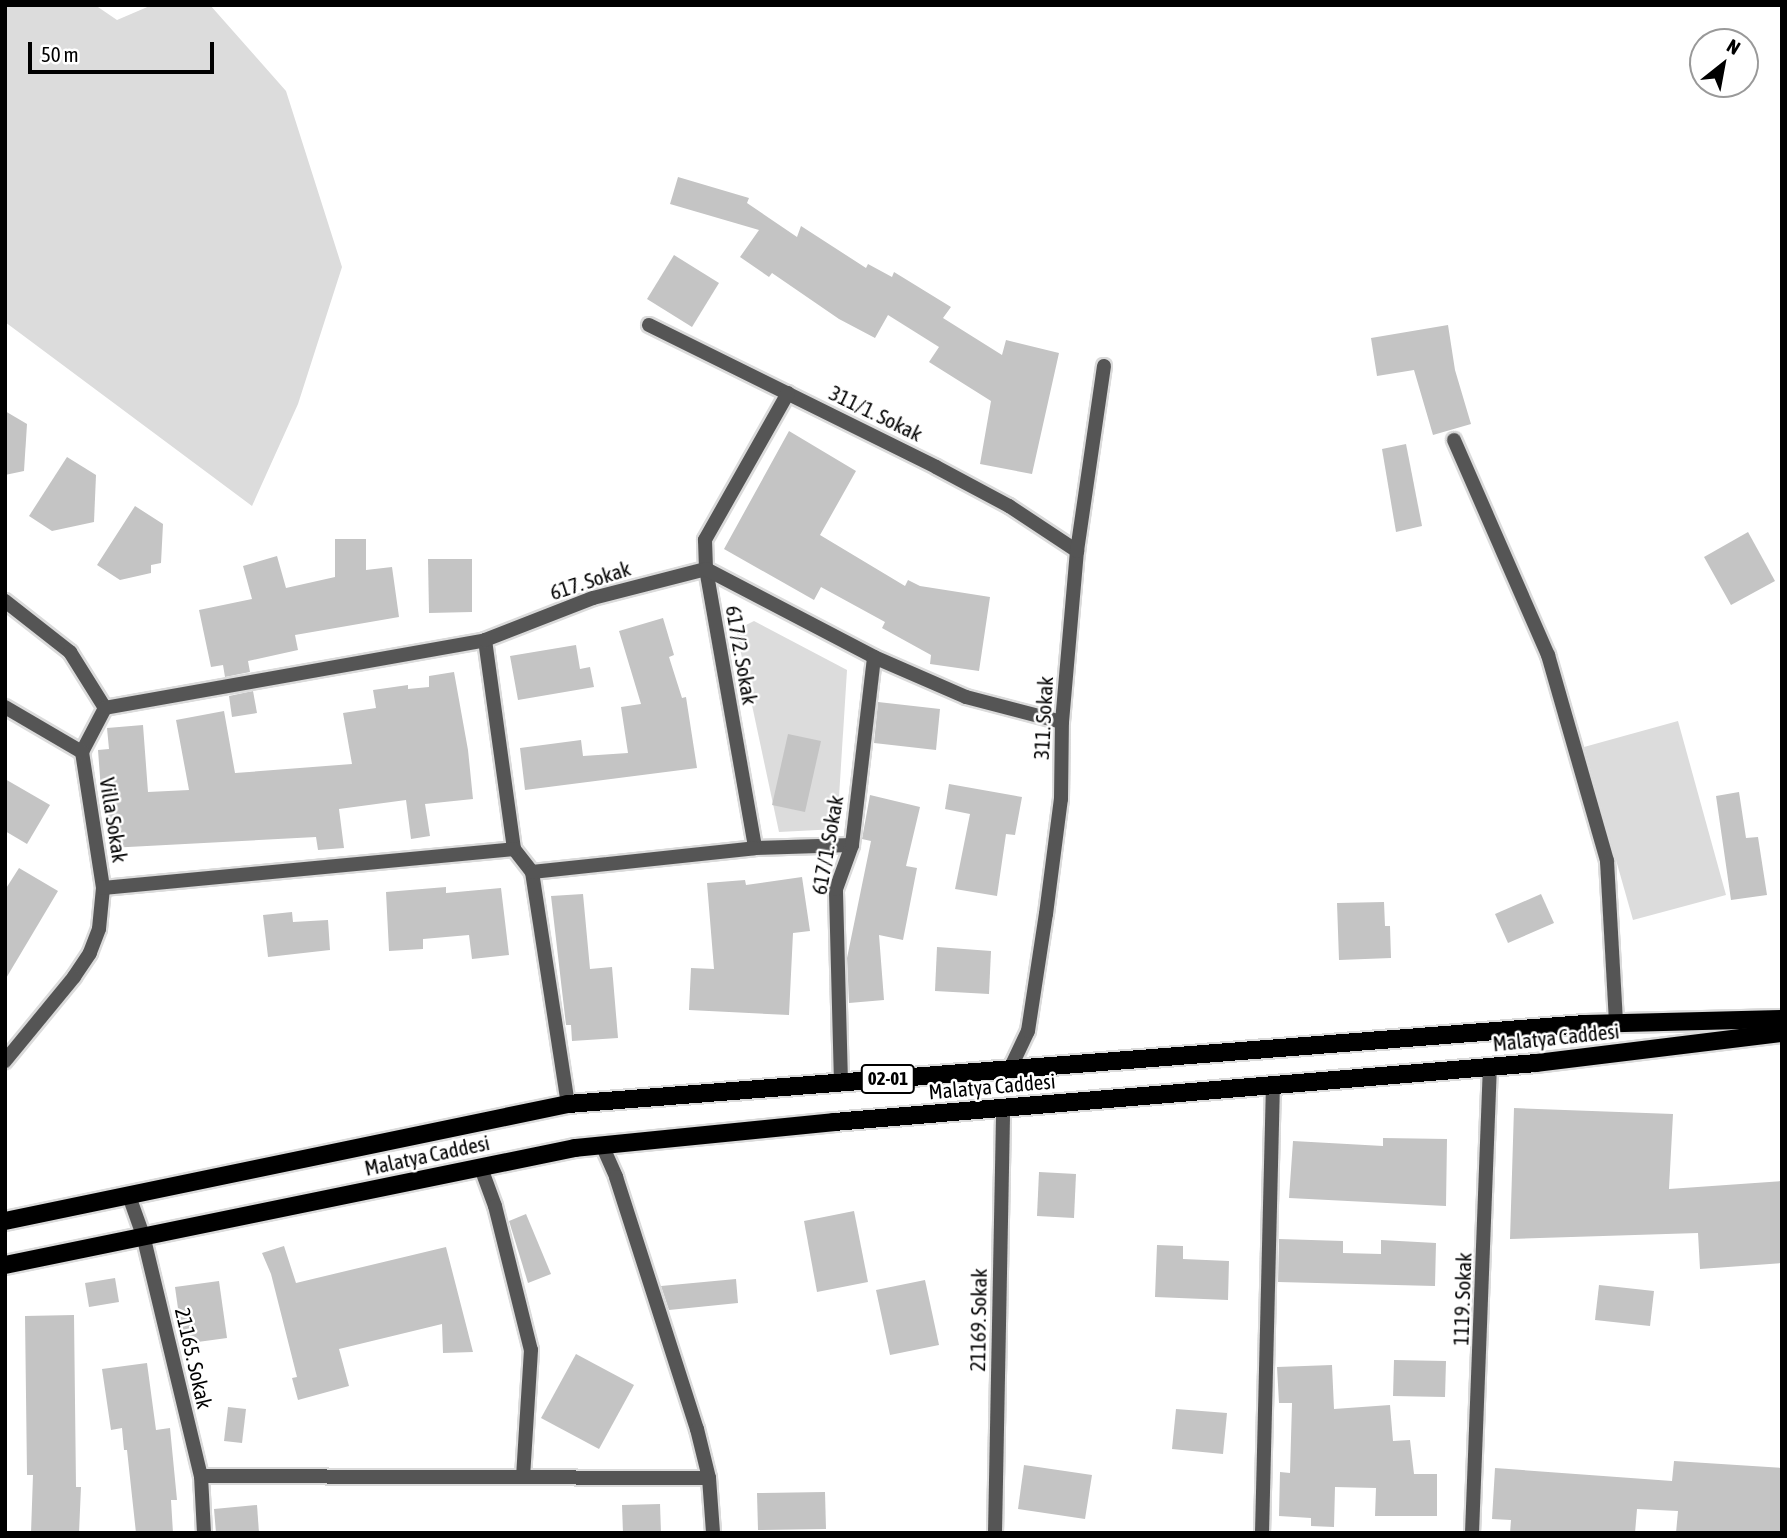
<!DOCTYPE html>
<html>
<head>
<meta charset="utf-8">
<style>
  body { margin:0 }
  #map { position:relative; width:1787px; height:1538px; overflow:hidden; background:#fff; font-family:"Asap Condensed",sans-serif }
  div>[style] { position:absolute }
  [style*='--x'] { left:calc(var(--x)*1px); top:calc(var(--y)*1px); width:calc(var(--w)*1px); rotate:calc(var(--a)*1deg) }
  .green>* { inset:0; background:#dcdcdc }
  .building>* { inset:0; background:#c4c4c4 }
  .roads { filter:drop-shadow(2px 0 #dbdbdb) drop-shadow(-2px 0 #dbdbdb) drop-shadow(0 2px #dbdbdb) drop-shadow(0 -2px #dbdbdb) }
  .minor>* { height:14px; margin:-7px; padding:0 7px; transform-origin:7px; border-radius:7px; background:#555 }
  .primary>* { height:18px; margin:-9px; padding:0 9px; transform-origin:9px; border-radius:9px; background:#000 }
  span { translate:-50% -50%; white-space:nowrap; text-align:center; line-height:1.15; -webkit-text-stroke:5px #fff; paint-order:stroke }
  .shield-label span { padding:2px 5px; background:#fff; border:2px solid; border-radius:5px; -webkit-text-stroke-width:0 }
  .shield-label { font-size:19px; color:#000; font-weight:700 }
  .street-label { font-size:21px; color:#000 }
  .frame { position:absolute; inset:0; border:7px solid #000; pointer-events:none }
  .north { position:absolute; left:1689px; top:28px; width:70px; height:70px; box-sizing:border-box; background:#fff; border:2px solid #999; border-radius:50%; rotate:31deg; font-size:19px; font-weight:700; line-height:28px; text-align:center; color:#000 }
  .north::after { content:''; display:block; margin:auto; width:24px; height:32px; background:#000; clip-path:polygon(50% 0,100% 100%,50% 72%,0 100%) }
  .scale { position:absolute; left:28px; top:42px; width:186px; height:32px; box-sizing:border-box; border:4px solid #000; border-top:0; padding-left:9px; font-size:21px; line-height:24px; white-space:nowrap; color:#000; -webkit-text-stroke:5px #fff; paint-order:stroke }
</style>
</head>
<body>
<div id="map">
  <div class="green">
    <i style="clip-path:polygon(5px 5px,95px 5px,117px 20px,152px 5px,210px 5px,286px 91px,342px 267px,298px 404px,252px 506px,5px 322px)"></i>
    <i style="clip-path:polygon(754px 621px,847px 670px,837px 829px,779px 832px,736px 630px)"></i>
    <i style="clip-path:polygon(1678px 721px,1726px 895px,1633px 920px,1584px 747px)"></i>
  </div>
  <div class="building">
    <i style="clip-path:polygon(678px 177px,749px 198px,747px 203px,797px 237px,801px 226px,866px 268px,868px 264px,892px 277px,894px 272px,951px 307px,943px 318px,1002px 355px,1006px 340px,1059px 353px,1032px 474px,980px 464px,991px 401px,929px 362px,939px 347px,888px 315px,875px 338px,839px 319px,772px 273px,769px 277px,740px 257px,759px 230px,670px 204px)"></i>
    <i style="clip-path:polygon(674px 255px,719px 283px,692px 327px,647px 299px)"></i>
    <i style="clip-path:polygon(1448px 325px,1455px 370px,1471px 424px,1433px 435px,1414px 370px,1377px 376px,1371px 338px)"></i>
    <i style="clip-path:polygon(5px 411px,27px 424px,24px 471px,5px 475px)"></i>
    <i style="clip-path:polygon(789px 431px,856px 471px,820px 535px,905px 586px,908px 580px,920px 586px,990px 597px,979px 671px,930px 664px,931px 655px,882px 628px,885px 622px,821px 587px,814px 600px,724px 549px)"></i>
    <i style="clip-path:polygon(1406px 444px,1422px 526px,1396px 532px,1382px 449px)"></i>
    <i style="clip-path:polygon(67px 457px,96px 475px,94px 522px,52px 531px,29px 516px)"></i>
    <i style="clip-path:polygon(135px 506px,163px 524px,161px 563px,151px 565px,151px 573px,120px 580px,97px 565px)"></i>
    <i style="clip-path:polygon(1748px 532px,1775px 581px,1731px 605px,1704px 557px)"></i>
    <i style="clip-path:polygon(335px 539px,366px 539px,366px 570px,392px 567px,399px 617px,295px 635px,298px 650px,248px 661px,250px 672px,225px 677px,223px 665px,211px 667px,199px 610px,252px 599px,243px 566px,277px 556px,286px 588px,335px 577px)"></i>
    <i style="clip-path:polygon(428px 559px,472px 559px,472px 612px,429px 613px)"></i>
    <i style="clip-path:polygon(663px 618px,674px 655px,669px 657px,682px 698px,686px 697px,697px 768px,525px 790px,520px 748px,581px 740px,583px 756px,628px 753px,621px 707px,641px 704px,619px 631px)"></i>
    <i style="clip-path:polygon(576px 645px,580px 669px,590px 667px,594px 687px,518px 700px,510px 656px)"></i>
    <i style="clip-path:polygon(454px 672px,468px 750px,473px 799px,425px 804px,430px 836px,411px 839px,406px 800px,339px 809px,344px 848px,318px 850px,316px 837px,109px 848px,105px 790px,101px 790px,98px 750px,109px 749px,107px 728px,143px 725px,148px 792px,189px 790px,176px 720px,224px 711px,235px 773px,352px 764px,343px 713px,376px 708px,373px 690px,408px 685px,408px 689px,429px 687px,429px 676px)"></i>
    <i style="clip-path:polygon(253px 691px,257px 713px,232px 717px,229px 696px)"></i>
    <i style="clip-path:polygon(878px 702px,940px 709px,936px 750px,874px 743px)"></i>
    <i style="clip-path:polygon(788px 734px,821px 741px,805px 812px,772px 805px)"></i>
    <i style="clip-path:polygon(5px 779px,50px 805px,27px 844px,5px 831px)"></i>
    <i style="clip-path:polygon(949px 784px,1022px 797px,1015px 835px,1006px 834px,997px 896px,955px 889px,970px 814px,945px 809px)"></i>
    <i style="clip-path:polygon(1739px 792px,1746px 838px,1758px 837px,1767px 895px,1731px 900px,1716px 796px)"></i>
    <i style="clip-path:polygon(870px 795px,920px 807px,906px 866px,917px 868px,903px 940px,879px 935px,884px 1000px,849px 1003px,847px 958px,871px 841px,862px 839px)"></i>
    <i style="clip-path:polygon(19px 868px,58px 891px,5px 980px,5px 890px)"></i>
    <i style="clip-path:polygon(802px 877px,810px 931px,793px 933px,789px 1015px,689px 1010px,691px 968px,714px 969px,707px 883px,745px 880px,746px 885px)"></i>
    <i style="clip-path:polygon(446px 887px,446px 893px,501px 888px,509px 955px,472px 959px,469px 935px,423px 939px,423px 949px,389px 951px,386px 892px)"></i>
    <i style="clip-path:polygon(583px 894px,590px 969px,612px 967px,618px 1038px,572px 1041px,571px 1025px,566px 1025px,551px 896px)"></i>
    <i style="clip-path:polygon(1541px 894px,1554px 923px,1508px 943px,1495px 914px)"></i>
    <i style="clip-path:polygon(1384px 902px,1385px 926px,1390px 926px,1391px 958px,1339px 960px,1337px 903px)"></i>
    <i style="clip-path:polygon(292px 912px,293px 922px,328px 920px,330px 950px,268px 957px,263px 915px)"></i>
    <i style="clip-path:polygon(937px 947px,991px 951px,989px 994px,935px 991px)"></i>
    <i style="clip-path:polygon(1514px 1108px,1673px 1114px,1669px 1189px,1782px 1181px,1782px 1263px,1700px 1269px,1698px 1233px,1510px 1239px)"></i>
    <i style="clip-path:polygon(1383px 1138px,1447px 1139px,1446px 1206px,1289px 1198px,1293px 1141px,1383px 1146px)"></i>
    <i style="clip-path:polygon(1039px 1172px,1076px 1174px,1074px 1218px,1037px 1216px)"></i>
    <i style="clip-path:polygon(854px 1211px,868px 1282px,817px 1292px,804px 1221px)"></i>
    <i style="clip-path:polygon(526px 1214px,551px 1274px,528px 1283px,509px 1221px)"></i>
    <i style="clip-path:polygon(1279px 1239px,1343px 1241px,1343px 1253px,1381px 1254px,1381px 1240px,1436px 1243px,1435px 1286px,1278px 1282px)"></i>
    <i style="clip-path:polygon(1157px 1245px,1183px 1246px,1183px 1259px,1229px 1261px,1228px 1300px,1155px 1297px)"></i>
    <i style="clip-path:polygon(284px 1246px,296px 1283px,446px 1247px,473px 1352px,443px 1353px,442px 1324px,339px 1349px,349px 1386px,298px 1400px,292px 1378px,297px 1377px,271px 1274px,262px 1253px)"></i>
    <i style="clip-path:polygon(115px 1278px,119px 1302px,89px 1307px,85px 1283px)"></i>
    <i style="clip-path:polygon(736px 1279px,738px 1303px,669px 1310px,661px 1286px)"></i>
    <i style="clip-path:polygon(925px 1280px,939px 1345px,890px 1355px,876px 1290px)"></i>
    <i style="clip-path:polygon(219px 1281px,227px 1338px,183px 1344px,175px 1287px)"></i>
    <i style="clip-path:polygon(1599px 1285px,1654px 1291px,1650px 1326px,1595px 1320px)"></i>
    <i style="clip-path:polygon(74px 1315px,76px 1487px,81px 1487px,79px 1533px,31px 1533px,33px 1475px,27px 1475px,25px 1316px)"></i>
    <i style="clip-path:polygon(576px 1354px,634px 1385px,599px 1449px,541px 1418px)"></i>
    <i style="clip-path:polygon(1394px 1360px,1446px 1361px,1445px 1397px,1393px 1396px)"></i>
    <i style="clip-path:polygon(147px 1363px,156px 1430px,170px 1428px,177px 1500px,171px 1500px,173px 1533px,136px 1533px,127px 1450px,124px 1450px,122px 1428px,111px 1430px,102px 1369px)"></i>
    <i style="clip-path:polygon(1332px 1365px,1334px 1409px,1390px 1405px,1393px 1441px,1410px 1440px,1414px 1474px,1437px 1474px,1437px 1516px,1375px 1516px,1376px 1488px,1335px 1487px,1334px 1527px,1311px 1526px,1311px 1518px,1279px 1516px,1280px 1472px,1290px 1473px,1292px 1403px,1279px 1403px,1277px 1367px)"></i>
    <i style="clip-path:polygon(228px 1407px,246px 1409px,242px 1443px,224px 1441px)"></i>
    <i style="clip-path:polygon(1176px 1409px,1227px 1413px,1223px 1454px,1172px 1449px)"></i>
    <i style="clip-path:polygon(1674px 1461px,1782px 1468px,1782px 1533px,1676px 1533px,1678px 1511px,1637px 1509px,1635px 1533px,1510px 1533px,1511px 1520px,1492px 1519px,1495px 1468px,1672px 1481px)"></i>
    <i style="clip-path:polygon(1024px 1465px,1092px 1475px,1085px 1519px,1018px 1509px)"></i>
    <i style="clip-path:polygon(825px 1492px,826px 1529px,758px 1530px,757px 1493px)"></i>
    <i style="clip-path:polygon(660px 1504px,661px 1533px,623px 1533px,622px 1505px)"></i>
    <i style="clip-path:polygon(257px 1505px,259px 1533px,216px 1533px,214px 1509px)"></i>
  </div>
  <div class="roads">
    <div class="minor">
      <i style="--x:649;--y:325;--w:320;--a:26.3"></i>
      <i style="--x:936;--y:467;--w:83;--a:28.1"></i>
      <i style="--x:1009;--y:506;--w:82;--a:33.5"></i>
      <i style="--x:788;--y:393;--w:169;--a:119.5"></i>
      <i style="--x:705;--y:540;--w:29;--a:88"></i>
      <i style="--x:706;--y:569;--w:283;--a:80"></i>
      <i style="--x:755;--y:848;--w:97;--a:-1.8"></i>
      <i style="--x:1454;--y:440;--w:235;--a:66.4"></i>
      <i style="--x:1548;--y:655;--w:214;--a:74"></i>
      <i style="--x:1607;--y:861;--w:162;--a:86.8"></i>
      <i style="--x:5;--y:601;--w:83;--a:38.1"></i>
      <i style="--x:70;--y:652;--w:66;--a:58"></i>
      <i style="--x:105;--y:708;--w:50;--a:117.6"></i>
      <i style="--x:82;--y:752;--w:138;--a:81.2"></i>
      <i style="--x:103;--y:888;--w:41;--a:95.6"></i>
      <i style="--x:99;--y:929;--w:26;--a:111"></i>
      <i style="--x:90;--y:953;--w:29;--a:124"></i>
      <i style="--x:74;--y:977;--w:109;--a:129.4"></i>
      <i style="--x:485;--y:640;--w:211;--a:82.1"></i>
      <i style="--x:514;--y:849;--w:29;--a:52"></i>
      <i style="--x:532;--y:872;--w:235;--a:81.2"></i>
      <i style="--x:5;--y:707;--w:89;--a:30.3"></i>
      <i style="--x:105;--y:708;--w:386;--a:-10.1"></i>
      <i style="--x:485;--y:640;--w:116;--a:-21.3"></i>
      <i style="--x:593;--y:598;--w:117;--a:-14.4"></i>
      <i style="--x:706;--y:569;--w:190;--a:27.6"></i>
      <i style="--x:874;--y:657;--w:100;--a:23.5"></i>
      <i style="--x:966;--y:697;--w:99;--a:14.6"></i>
      <i style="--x:532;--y:872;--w:224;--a:-6.1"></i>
      <i style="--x:103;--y:888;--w:413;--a:-5.4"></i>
      <i style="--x:1010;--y:1069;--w:42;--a:-64.7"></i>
      <i style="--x:1028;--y:1031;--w:118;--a:-81.3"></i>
      <i style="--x:1046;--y:914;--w:116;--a:-82.6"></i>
      <i style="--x:1061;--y:799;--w:77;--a:-89.3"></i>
      <i style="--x:1062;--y:722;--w:172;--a:-85"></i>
      <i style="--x:1077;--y:551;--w:187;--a:-81.7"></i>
      <i style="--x:841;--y:1083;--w:194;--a:-91.5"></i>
      <i style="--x:836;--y:889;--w:47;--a:-70"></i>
      <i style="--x:852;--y:845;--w:189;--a:-83.3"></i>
      <i style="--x:602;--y:1145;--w:35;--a:66"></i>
      <i style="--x:616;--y:1177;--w:265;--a:72.2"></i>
      <i style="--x:697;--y:1429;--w:50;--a:76.2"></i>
      <i style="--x:709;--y:1478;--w:55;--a:85.8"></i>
      <i style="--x:481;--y:1168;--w:40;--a:69.8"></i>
      <i style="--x:495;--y:1206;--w:148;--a:76"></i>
      <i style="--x:531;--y:1350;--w:126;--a:93.6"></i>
      <i style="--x:129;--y:1196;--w:41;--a:70.3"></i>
      <i style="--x:143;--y:1235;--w:248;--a:76.5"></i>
      <i style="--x:201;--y:1476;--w:57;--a:87"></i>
      <i style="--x:201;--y:1476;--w:508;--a:0.23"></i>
      <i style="--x:995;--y:1533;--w:425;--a:-88.9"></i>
      <i style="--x:1262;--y:1533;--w:447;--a:-88.6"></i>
      <i style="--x:1472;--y:1533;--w:465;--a:-87.8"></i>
    </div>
    <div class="primary">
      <i style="--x:5;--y:1221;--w:575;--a:-11.74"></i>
      <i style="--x:568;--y:1104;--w:1020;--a:-4.5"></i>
      <i style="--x:1585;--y:1024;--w:197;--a:-1.5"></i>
      <i style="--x:5;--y:1265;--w:582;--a:-11.6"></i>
      <i style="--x:575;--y:1148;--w:260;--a:-5.7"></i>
      <i style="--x:834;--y:1122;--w:704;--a:-4.8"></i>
      <i style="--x:1536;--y:1063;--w:248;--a:-7"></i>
    </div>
  </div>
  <div class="shield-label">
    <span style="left:888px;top:1079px">02-01</span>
  </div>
  <div class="street-label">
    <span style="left:876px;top:413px;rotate:26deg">311/1. Sokak</span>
    <span style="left:590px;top:580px;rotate:-18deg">617. Sokak</span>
    <span style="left:742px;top:655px;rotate:80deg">617/2. Sokak</span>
    <span style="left:1043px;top:718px;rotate:-87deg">311. Sokak</span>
    <span style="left:114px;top:820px;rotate:81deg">Villa Sokak</span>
    <span style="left:827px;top:845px;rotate:-80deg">617/1. Sokak</span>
    <span style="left:1556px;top:1037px;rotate:-6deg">Malatya Caddesi</span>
    <span style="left:992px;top:1086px;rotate:-5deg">Malatya Caddesi</span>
    <span style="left:427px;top:1155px;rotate:-12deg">Malatya Caddesi</span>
    <span style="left:1462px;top:1299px;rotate:-88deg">1119. Sokak</span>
    <span style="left:978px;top:1320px;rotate:-89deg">21169. Sokak</span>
    <span style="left:194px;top:1358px;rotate:77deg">21165. Sokak</span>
  </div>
  <div class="frame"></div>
  <div class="north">N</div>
  <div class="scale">50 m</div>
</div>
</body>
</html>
